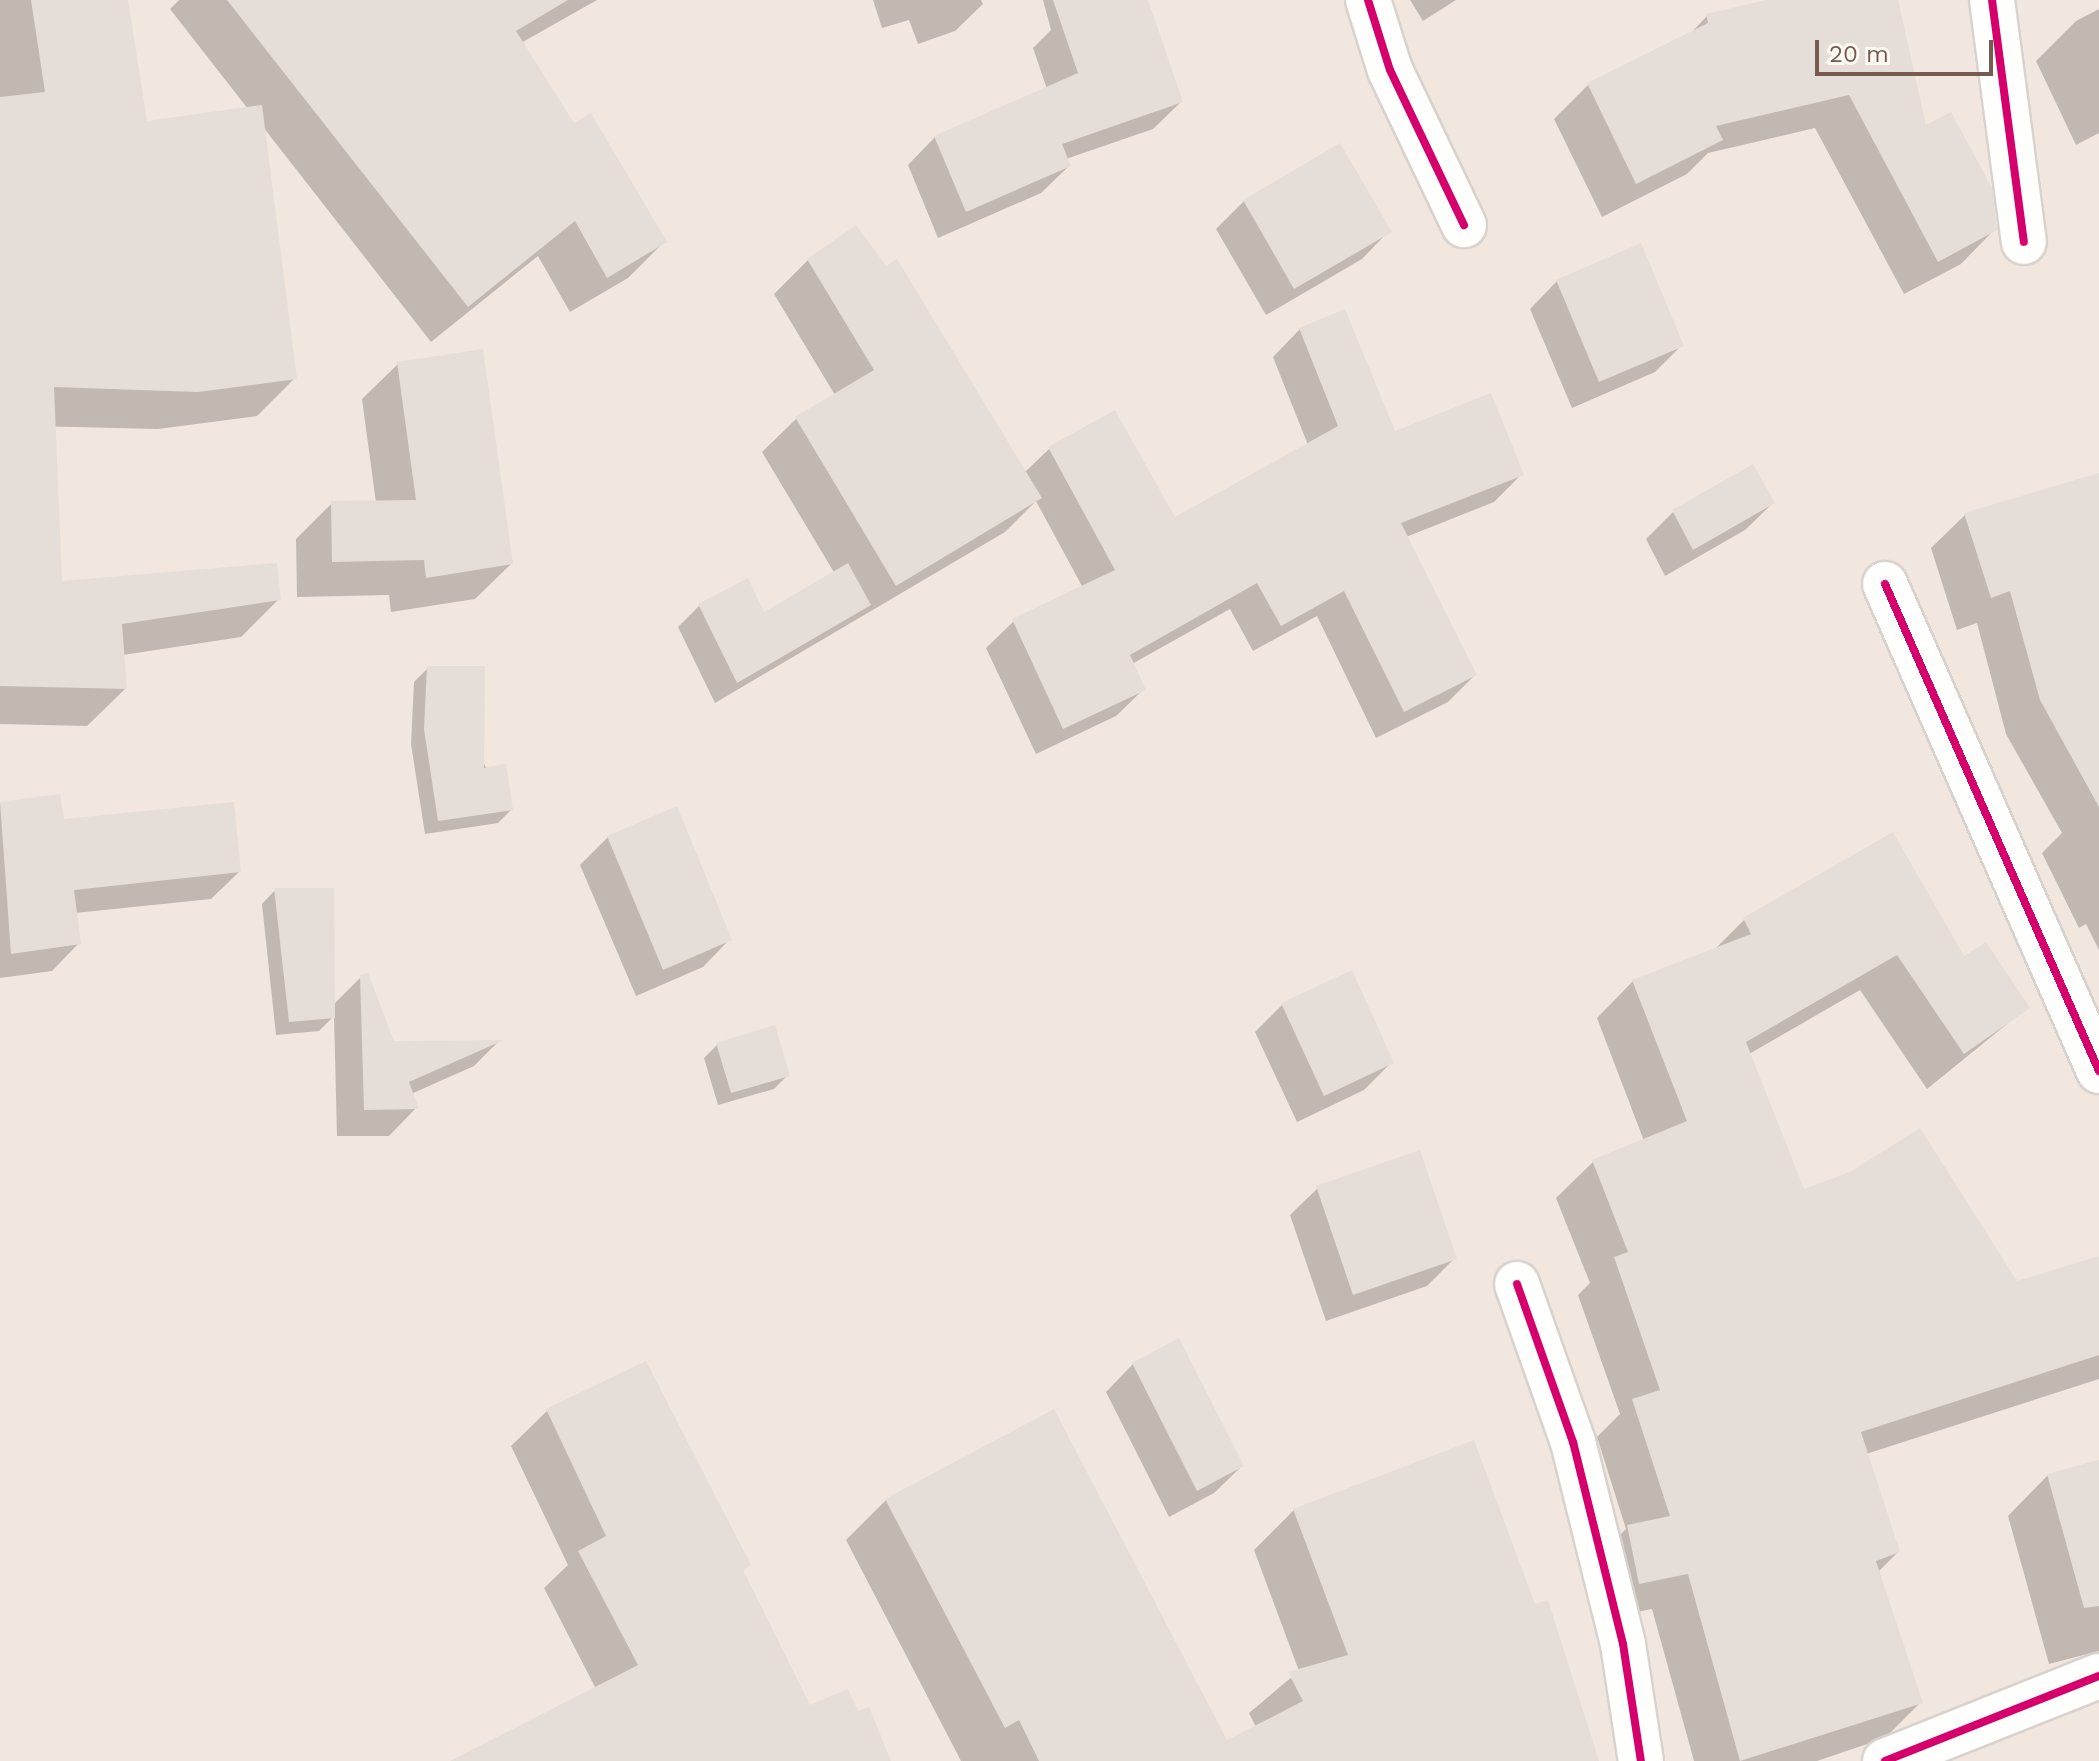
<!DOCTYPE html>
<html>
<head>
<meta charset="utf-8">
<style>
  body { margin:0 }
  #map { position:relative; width:2099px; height:1761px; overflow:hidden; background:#f8f5f0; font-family:"Work Sans",sans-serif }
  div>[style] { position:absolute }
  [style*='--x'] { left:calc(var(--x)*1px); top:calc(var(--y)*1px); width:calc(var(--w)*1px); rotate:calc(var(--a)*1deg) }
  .residential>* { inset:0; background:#f1e7de }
  .shadow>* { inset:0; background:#0003 }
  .building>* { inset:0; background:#e5ddd7 }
  .roads { filter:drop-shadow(2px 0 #d8d2ce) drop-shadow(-2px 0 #d8d2ce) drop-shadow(0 2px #d8d2ce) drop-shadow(0 -2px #d8d2ce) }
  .minor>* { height:44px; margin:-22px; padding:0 22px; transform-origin:22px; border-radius:22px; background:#fefefd }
  .cycleway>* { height:8px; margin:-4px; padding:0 4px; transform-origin:4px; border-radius:4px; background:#d6006c }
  span { translate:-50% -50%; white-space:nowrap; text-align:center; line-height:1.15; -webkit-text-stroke:8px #fef9f3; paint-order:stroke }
  .scale { position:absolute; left:1815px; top:40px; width:178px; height:36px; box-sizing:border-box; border:4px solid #785a4f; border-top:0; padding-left:10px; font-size:24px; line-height:28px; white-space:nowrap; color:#785a4f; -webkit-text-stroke:6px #fef9f3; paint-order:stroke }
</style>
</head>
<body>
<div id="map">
  <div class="residential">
    <i style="clip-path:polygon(0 0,2099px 0,2099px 1761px,0 1761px)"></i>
  </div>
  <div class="shadow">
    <i style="clip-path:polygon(0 0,126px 0,145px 123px,248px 109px,170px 9px,179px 0,597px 0,521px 43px,573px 126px,664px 242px,628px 278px,570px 312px,538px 256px,431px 342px,263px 127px,295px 378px,257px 416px,158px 429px,32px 426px,0 443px)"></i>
    <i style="clip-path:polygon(873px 0,981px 0,983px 4px,955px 31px,918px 44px,909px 20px,882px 28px)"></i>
    <i style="clip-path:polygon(1043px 0,1146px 0,1181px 102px,1153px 129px,1066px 159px,1069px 166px,1041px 193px,938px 238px,908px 165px,935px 137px,1047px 89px,1033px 48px,1051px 30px)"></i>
    <i style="clip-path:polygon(1410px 0,1456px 0,1423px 21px)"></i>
    <i style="clip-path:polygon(1775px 0,1896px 0,1925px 128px,1995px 229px,1961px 264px,1904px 294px,1815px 128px,1708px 153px,1687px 174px,1602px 217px,1554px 119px,1588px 85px,1688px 36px,1707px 16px)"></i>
    <i style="clip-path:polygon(2099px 9px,2099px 133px,2076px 145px,2036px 61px,2076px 21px)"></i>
    <i style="clip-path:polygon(1244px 201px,1389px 231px,1362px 259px,1266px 315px,1216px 229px)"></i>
    <i style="clip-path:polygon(808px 260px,1024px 473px,1049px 449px,1115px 413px,1174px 519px,1308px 445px,1273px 357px,1300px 329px,1393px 433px,1521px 475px,1494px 502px,1406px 537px,1475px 675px,1448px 702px,1376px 738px,1317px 616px,1253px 651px,1230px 609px,1132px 664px,1144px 689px,1116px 716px,1036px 754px,986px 648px,1014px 621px,1083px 588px,1036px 501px,1005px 532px,715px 703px,678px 627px,700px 605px,764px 614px,835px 574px,762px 452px,796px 419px,835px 395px,774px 294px)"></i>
    <i style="clip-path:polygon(1557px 281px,1682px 345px,1655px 372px,1572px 408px,1530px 309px)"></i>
    <i style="clip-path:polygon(398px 364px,511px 564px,475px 599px,391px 612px,389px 595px,297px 597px,296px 539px,332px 503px,376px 503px,362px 399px)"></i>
    <i style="clip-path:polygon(0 469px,61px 583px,279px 599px,241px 637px,123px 655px,125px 689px,87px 726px,0 724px)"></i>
    <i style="clip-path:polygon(2099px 474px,2099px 950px,2086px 924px,2079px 928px,2042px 853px,2062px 833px,2006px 734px,1977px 623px,1957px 630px,1931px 548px,1965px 515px)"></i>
    <i style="clip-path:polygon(1773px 503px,1745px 530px,1665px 576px,1646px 539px,1673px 512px)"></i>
    <i style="clip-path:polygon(428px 668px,511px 810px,498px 823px,425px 834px,411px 744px,414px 682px)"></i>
    <i style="clip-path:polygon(58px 796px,62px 821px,239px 872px,211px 899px,75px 913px,79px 943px,52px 971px,0 978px,0 804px)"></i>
    <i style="clip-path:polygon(1893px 834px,1963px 959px,2028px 1007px,1927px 1089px,1860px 990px,1749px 1054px,1803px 1191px,2016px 1284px,2099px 1258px,2099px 1379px,1866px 1454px,1898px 1552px,1877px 1573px,1921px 1702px,1885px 1738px,1817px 1761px,1694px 1761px,1652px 1609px,1603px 1619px,1591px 1564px,1626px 1529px,1597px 1437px,1620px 1414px,1578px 1295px,1590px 1283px,1556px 1198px,1593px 1162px,1644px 1141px,1597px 1018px,1633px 981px,1713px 951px,1744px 920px)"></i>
    <i style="clip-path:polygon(608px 837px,730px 939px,703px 967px,636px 996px,580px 865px)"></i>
    <i style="clip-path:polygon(275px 890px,333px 1005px,361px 977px,392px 1043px,499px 1041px,474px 1066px,411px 1094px,416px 1108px,389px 1136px,337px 1136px,334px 1016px,319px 1031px,276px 1035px,262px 904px)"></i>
    <i style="clip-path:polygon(1282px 1005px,1392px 1062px,1364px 1090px,1297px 1122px,1255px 1032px)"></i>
    <i style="clip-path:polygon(717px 1045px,788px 1075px,774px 1089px,718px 1105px,704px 1058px)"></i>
    <i style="clip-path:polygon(1318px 1188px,1455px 1258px,1427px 1286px,1326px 1321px,1290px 1215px)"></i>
    <i style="clip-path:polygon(1133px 1364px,1242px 1466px,1214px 1493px,1169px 1517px,1106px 1392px)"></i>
    <i style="clip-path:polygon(547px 1411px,748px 1565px,742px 1571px,809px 1708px,856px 1714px,889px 1761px,454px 1761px,596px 1689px,544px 1588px,568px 1565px,511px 1446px)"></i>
    <i style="clip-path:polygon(2099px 1462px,2099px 1651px,2049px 1664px,2008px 1516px,2048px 1475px)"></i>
    <i style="clip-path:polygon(886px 1500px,1226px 1743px,1256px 1727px,1249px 1713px,1299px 1671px,1254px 1550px,1294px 1510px,1533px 1607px,1597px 1761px,961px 1761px,846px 1540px)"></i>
  </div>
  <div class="building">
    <i style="clip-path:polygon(31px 0,128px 0,147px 121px,262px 105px,297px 379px,198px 392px,54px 387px,62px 581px,277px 563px,281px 600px,122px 624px,127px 689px,0 686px,0 97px,45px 92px)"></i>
    <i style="clip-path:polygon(227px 0,568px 0,516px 31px,574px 123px,591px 113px,667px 242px,607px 278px,575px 221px,468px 307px)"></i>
    <i style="clip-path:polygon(1053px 0,1148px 0,1183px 102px,1062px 144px,1071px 166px,966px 212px,934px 136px,1078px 73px)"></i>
    <i style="clip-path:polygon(1766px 0,1898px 0,1926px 125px,1951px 112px,1992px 188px,1997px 230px,1938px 262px,1849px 95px,1716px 126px,1723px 140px,1636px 184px,1587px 83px,1708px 23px,1706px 14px)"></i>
    <i style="clip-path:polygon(1340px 143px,1392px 232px,1294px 289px,1243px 200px)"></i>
    <i style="clip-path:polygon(856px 225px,886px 266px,897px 259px,1042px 498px,896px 586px,795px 417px,874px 370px,807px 259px)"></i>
    <i style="clip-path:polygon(1641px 243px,1684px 346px,1599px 382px,1556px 280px)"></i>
    <i style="clip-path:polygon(1345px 309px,1395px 431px,1491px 393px,1524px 475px,1401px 523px,1477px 675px,1404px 712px,1344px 591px,1281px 626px,1257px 583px,1130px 655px,1146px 690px,1063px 729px,1012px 619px,1115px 570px,1048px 447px,1115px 410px,1175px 517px,1338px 426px,1299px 328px)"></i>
    <i style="clip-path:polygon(483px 349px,513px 564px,426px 578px,424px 560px,332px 562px,331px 501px,416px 500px,397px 362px)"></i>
    <i style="clip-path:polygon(1753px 464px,1775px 503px,1693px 550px,1672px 510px)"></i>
    <i style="clip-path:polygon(2099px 473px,2099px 807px,2040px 700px,2010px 591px,1991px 598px,1964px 513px)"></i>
    <i style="clip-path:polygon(848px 563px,871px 605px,737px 683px,698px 604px,748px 578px,764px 612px)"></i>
    <i style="clip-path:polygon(427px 666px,485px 666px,484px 768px,506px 764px,513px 810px,438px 821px,424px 729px)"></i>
    <i style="clip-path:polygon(60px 794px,64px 819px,234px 802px,241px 872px,74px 890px,81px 944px,11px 954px,0 802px)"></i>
    <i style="clip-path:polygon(677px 806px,732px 940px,663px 970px,607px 836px)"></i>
    <i style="clip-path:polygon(1893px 832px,1964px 956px,1986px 942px,2030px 1008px,1964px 1054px,1897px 955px,1746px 1042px,1804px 1189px,1850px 1172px,1920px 1128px,2017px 1281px,2099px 1256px,2099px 1355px,1861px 1432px,1900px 1552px,1876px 1561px,1923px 1703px,1740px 1761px,1688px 1574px,1639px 1584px,1627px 1525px,1670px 1516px,1632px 1399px,1660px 1390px,1614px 1257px,1628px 1252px,1592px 1160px,1687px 1121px,1632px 980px,1751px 934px,1743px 918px)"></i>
    <i style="clip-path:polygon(274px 888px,334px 888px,335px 1018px,289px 1022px)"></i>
    <i style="clip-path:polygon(1352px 970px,1394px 1063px,1324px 1096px,1281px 1003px)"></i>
    <i style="clip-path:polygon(368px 973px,394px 1041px,504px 1040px,409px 1082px,419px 1109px,364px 1110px,360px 975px)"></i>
    <i style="clip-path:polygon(775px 1025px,790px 1076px,731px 1093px,716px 1043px)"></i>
    <i style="clip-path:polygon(1420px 1150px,1457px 1259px,1353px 1295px,1316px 1186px)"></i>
    <i style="clip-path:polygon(1179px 1338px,1244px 1466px,1197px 1491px,1132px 1363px)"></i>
    <i style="clip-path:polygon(646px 1361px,751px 1565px,743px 1570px,810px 1705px,848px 1689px,858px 1711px,869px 1707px,891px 1761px,450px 1761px,638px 1665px,578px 1551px,606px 1536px,546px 1409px)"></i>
    <i style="clip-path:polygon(1054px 1409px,1227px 1740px,1303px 1701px,1288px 1672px,1348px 1655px,1293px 1509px,1474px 1440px,1535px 1604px,1548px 1600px,1599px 1761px,1039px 1761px,1019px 1720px,1005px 1728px,885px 1499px)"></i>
    <i style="clip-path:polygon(2099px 1460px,2099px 1606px,2084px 1608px,2047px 1474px)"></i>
  </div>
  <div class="roads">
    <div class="minor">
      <i style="--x:1368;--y:0;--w:73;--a:72.6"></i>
      <i style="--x:1390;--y:70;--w:172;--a:64.5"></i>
      <i style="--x:1992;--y:0;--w:244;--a:82.5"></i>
      <i style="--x:1885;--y:584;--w:532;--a:66.28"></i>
      <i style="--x:1517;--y:1284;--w:168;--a:70.5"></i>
      <i style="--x:1573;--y:1442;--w:208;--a:76.1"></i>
      <i style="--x:1623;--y:1644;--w:118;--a:81.3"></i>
      <i style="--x:1885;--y:1761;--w:230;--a:-21.7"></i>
    </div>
  </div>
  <div class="cycleway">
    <i style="--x:1368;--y:0;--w:73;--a:72.6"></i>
    <i style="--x:1390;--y:70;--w:172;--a:64.5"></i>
    <i style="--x:1992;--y:0;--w:244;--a:82.5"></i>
    <i style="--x:1885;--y:584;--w:532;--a:66.28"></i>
    <i style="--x:1517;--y:1284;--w:168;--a:70.5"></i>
    <i style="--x:1573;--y:1442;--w:208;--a:76.1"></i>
    <i style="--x:1623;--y:1644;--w:118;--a:81.3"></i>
    <i style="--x:1885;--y:1761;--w:230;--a:-21.7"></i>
  </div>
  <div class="scale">20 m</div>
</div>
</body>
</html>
